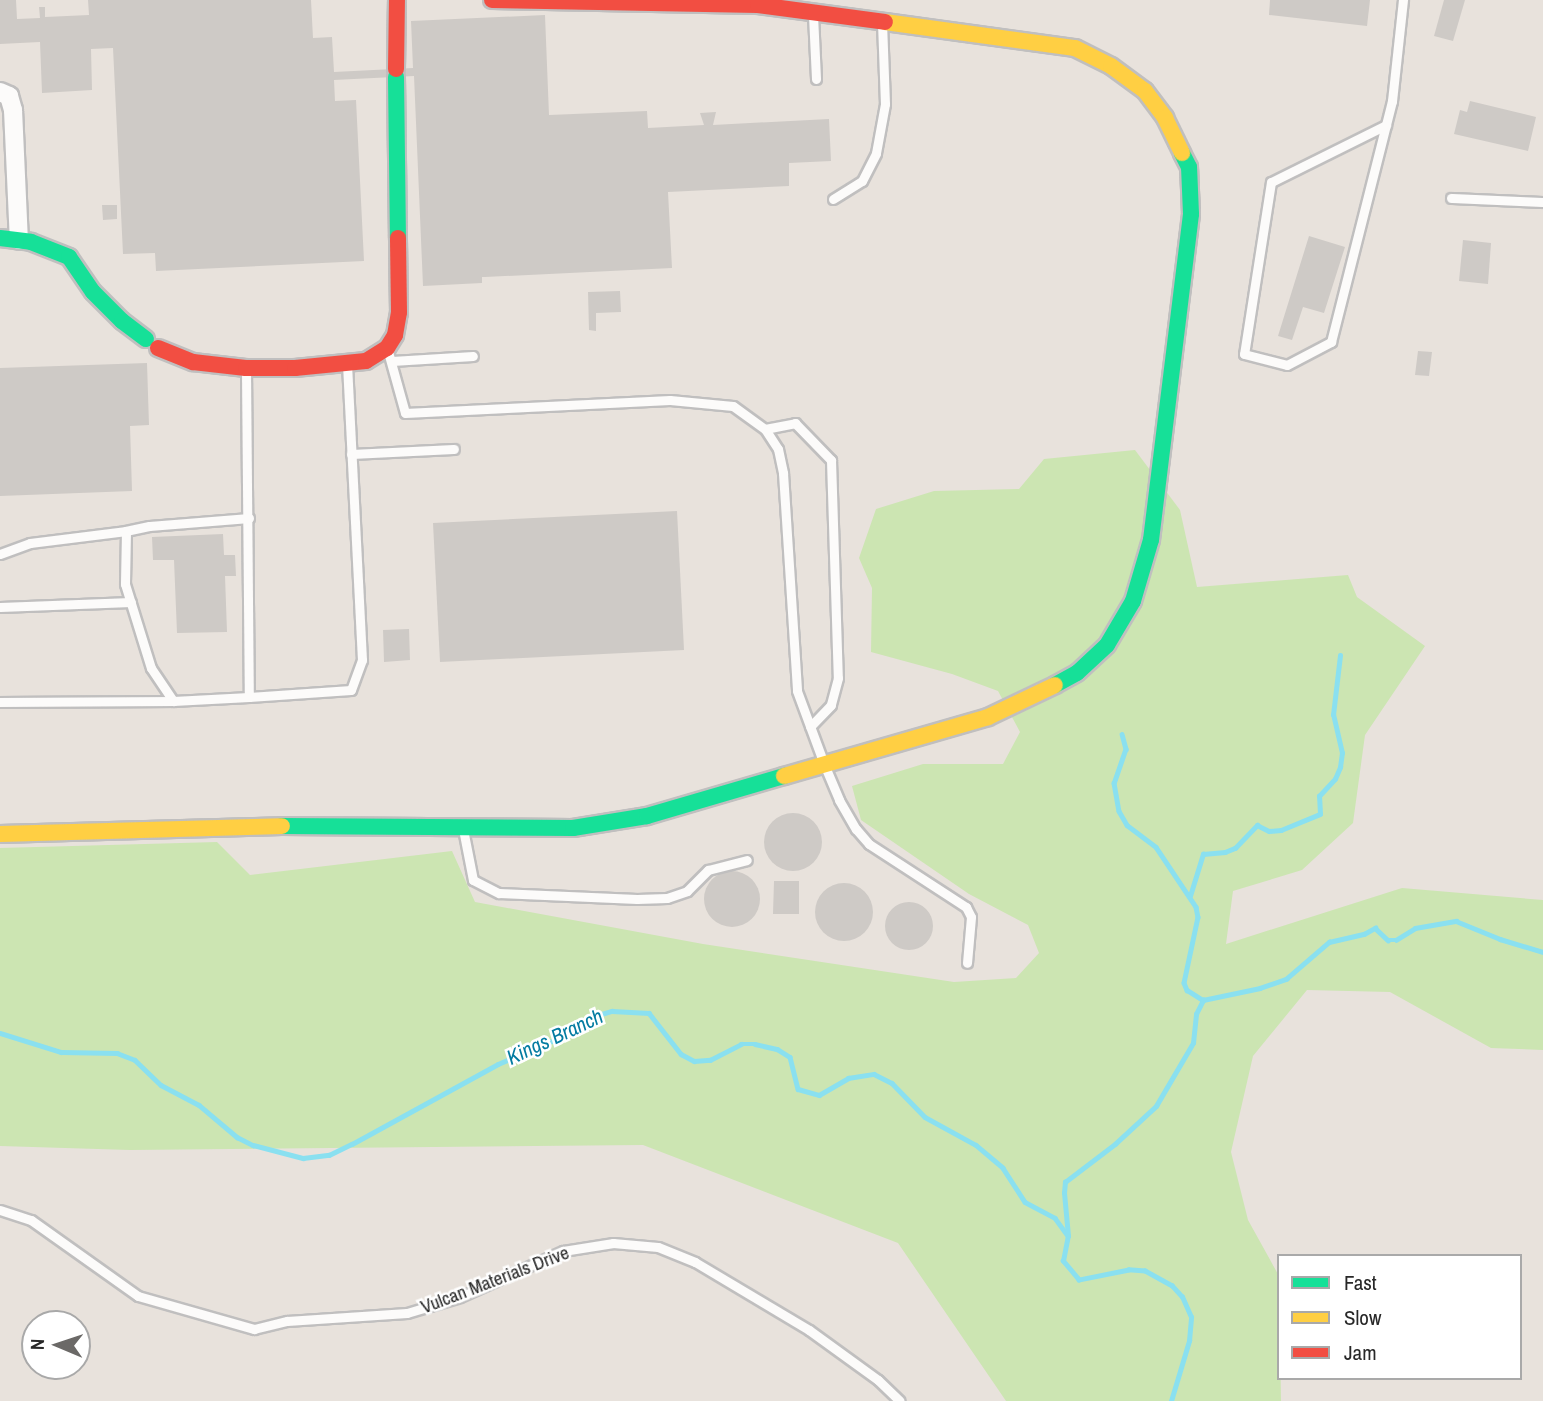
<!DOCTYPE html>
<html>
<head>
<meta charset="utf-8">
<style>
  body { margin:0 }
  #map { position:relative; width:1543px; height:1401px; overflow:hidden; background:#e8e2dc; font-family:"Archivo Narrow",sans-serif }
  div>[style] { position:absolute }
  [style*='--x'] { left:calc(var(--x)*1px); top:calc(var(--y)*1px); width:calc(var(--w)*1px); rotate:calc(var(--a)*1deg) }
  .green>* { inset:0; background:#cce5b2 }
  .stream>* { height:4.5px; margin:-2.25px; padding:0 2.25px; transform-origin:2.25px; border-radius:2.25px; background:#8ae0f0 }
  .building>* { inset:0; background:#cecac6 }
  .round { border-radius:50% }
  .roads { filter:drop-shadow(2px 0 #c0bfbf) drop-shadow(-2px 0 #c0bfbf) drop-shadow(0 2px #c0bfbf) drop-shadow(0 -2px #c0bfbf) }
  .lane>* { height:9px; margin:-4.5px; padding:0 4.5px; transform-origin:4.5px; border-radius:4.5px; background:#fcfbfa }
  .street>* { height:18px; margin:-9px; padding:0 9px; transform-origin:9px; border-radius:9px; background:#fcfbfa }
  .fast>* { height:16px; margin:-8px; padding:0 8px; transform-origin:8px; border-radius:8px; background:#16e098 }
  .slow>* { height:16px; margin:-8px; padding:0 8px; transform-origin:8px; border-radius:8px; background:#ffcf43 }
  .jam>* { height:16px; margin:-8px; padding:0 8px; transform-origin:8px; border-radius:8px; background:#f24e42 }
  span { translate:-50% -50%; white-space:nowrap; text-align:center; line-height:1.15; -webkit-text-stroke:5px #fff; paint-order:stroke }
  .street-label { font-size:19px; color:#282828 }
  .water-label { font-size:21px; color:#037ba1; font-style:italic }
  .legend { position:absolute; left:1277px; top:1254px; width:245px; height:126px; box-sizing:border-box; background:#fff; border:2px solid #a9a9a9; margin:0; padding:9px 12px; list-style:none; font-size:21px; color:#282828 }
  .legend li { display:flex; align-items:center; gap:14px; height:35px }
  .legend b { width:35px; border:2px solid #a9a9a9 }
  .north { position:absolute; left:21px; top:1310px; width:70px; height:70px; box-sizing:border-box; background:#fff; border:2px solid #a9a9a9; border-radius:50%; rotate:272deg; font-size:19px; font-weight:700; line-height:28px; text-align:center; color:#282828 }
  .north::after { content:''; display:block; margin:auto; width:24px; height:32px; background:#6b6967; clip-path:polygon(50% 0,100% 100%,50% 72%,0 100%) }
</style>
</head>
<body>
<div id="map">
  <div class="green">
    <i style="clip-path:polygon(1135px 450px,1180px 510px,1197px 587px,1348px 575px,1357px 597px,1425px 646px,1365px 735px,1353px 823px,1302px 870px,1233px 891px,1226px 944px,1402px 888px,1543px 900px,1543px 1050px,1491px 1048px,1390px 992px,1307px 990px,1253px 1056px,1231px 1152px,1248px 1220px,1279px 1276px,1281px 1401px,1006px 1401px,898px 1243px,643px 1145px,130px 1150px,0 1146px,0 848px,217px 842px,250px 875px,452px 851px,475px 902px,703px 944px,954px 982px,1016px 978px,1039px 953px,1028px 925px,969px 894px,861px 820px,852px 786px,923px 764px,1003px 764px,1020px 732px,998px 691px,952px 674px,871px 652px,872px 588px,859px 558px,876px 509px,934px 491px,1019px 489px,1044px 459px)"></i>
  </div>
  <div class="stream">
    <i style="--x:1122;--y:734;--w:16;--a:75"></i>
    <i style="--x:1126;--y:749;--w:36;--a:109"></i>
    <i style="--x:1114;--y:783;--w:28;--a:80"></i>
    <i style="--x:1119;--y:811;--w:16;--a:60"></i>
    <i style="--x:1127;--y:825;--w:36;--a:37"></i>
    <i style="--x:1156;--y:847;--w:72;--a:56.3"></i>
    <i style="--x:1196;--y:907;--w:10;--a:79"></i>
    <i style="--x:1198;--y:917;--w:67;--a:102"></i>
    <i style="--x:1184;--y:983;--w:8;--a:67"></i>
    <i style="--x:1187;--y:990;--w:19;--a:32"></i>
    <i style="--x:1203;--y:1000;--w:58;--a:-11.9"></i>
    <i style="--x:1260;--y:988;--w:28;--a:-19"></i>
    <i style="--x:1286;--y:979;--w:57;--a:-40.7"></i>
    <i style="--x:1329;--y:942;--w:36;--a:-13"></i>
    <i style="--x:1364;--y:934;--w:13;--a:-29"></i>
    <i style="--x:1375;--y:928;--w:18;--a:43"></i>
    <i style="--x:1388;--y:940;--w:8;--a:0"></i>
    <i style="--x:1396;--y:940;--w:22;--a:-32"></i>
    <i style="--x:1415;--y:928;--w:42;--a:-9.7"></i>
    <i style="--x:1456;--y:921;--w:48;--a:22.2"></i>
    <i style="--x:1500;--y:939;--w:45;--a:16.8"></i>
    <i style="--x:1190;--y:896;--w:44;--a:-72.8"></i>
    <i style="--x:1203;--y:854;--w:22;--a:-5"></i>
    <i style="--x:1225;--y:852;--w:11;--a:-22"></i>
    <i style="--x:1235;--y:848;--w:32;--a:-46"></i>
    <i style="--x:1257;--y:825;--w:13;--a:27"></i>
    <i style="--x:1269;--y:831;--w:12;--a:-5"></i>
    <i style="--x:1281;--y:830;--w:42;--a:-22.3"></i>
    <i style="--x:1320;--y:814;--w:18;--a:-93"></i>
    <i style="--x:1319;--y:796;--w:23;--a:-47"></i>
    <i style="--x:1335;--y:779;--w:13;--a:-67"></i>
    <i style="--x:1340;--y:767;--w:14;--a:-82"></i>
    <i style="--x:1342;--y:753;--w:39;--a:-103"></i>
    <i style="--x:1333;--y:715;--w:60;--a:-83.3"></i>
    <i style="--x:0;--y:1033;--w:64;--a:17.3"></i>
    <i style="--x:61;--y:1052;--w:56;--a:1"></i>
    <i style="--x:117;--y:1053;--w:19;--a:21"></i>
    <i style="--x:135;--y:1060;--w:36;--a:44"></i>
    <i style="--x:161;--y:1085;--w:43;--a:27.8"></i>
    <i style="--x:199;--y:1105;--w:50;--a:40.1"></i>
    <i style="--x:237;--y:1137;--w:18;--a:27"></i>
    <i style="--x:253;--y:1145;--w:52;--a:14.6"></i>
    <i style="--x:303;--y:1158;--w:26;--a:-7"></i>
    <i style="--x:329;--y:1155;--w:25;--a:-26"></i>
    <i style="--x:352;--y:1144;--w:166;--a:-28.7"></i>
    <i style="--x:498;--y:1064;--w:74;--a:-23.1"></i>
    <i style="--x:566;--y:1035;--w:32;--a:-35"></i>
    <i style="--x:592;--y:1017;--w:21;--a:-17"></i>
    <i style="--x:612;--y:1011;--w:37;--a:3"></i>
    <i style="--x:649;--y:1013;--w:52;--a:52"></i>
    <i style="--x:681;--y:1054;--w:15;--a:28"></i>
    <i style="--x:694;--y:1061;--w:16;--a:-4"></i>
    <i style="--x:710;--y:1060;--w:35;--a:-27"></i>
    <i style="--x:741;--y:1044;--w:14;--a:0"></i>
    <i style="--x:755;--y:1044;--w:23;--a:13"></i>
    <i style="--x:777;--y:1049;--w:15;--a:32"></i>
    <i style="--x:790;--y:1057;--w:33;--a:76"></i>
    <i style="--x:798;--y:1089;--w:22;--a:16"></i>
    <i style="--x:819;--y:1095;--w:34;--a:-30"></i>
    <i style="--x:848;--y:1078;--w:26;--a:-9"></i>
    <i style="--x:874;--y:1074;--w:20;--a:27"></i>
    <i style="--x:892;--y:1083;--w:47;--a:45.9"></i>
    <i style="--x:925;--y:1117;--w:58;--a:28.8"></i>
    <i style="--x:976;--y:1145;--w:35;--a:40"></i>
    <i style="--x:1003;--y:1168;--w:40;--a:57.1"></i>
    <i style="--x:1025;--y:1202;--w:34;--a:28"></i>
    <i style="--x:1055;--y:1218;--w:22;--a:54"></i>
    <i style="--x:1171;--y:1401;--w:63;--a:-73.3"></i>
    <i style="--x:1189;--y:1341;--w:24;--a:-85"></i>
    <i style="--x:1191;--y:1317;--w:22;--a:-114"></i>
    <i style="--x:1182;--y:1297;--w:15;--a:-132"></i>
    <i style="--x:1172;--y:1286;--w:31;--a:-151"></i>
    <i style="--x:1145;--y:1271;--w:16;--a:-176"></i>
    <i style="--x:1129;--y:1270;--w:51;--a:168.7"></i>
    <i style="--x:1079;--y:1280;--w:25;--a:-130"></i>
    <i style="--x:1063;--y:1261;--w:25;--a:-79"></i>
    <i style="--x:1068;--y:1236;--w:43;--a:-95.3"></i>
    <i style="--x:1064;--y:1193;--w:11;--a:-85"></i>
    <i style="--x:1065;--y:1182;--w:63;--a:-37.2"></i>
    <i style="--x:1115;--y:1144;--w:56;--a:-42.8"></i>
    <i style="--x:1156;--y:1106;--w:73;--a:-59.6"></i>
    <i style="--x:1193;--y:1043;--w:29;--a:-84"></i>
    <i style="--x:1196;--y:1014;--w:16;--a:-63"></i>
  </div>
  <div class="building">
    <i style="clip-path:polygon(0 0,16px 0,17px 19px,40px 18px,39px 7px,45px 7px,45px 17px,89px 15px,88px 0,311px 0,313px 38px,332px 37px,334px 72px,413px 68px,411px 21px,545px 15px,549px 115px,647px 111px,648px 128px,704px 125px,700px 113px,716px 112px,713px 125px,829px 119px,831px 161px,789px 163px,789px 186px,668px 192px,672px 268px,485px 277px,482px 277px,482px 283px,423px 286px,414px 76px,334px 80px,335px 101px,356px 100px,364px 261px,156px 271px,155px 253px,123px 254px,113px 48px,91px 49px,92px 90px,42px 93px,40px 42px,0 44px)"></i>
    <i style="clip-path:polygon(1270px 0,1370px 0,1367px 26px,1269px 15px)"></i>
    <i style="clip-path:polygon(1444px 0,1465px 0,1453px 41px,1434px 36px)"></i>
    <i style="clip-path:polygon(1470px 101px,1536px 117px,1528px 151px,1454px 134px,1460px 110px,1467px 112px)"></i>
    <i style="clip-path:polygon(102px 205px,117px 205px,117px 219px,103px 220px)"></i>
    <i style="clip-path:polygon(1309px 236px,1345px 247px,1324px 313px,1303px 307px,1292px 340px,1278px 336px)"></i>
    <i style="clip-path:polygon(1463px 240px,1491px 243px,1488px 284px,1459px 281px)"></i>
    <i style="clip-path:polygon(620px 291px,621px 312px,596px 313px,596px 331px,589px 330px,588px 292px)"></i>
    <i style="clip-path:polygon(1418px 351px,1432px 352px,1429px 376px,1415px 375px)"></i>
    <i style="clip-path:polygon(147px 363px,149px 425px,130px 426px,132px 491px,0 496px,0 368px)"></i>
    <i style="clip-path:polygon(677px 511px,684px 650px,440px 662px,433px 523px)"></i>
    <i style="clip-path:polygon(223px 534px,224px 555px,235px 555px,236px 576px,225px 576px,227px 632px,177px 633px,174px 560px,153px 560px,152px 537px)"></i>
    <i style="clip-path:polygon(409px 629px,410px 660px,384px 662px,383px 630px)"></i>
    <i class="round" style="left:764px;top:813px;width:58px;height:58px"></i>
    <i class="round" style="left:704px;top:871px;width:56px;height:56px"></i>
    <i style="clip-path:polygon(774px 881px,799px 881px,799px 914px,773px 914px)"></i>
    <i class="round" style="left:815px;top:883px;width:58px;height:58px"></i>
    <i class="round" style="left:885px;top:902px;width:48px;height:48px"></i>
  </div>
  <div class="roads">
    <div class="lane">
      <i style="--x:813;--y:15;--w:64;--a:87.3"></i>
      <i style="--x:1386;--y:125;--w:128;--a:153.6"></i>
      <i style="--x:1271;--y:182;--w:174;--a:98.9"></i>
      <i style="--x:1244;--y:354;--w:44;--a:14.3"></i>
      <i style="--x:1287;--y:365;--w:50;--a:-27.6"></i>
      <i style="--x:1331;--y:342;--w:249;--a:-75.8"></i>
      <i style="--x:1392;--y:101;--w:102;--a:-83.8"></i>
      <i style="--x:1451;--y:198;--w:92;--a:2.5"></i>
      <i style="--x:833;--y:199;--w:34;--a:-32"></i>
      <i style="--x:862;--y:181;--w:31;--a:-63"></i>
      <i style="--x:876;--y:153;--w:50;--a:-79.6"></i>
      <i style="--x:885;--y:104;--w:80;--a:-92.1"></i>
      <i style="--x:387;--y:348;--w:67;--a:74.5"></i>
      <i style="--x:405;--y:413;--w:265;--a:-2.8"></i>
      <i style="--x:670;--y:400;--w:63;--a:5.4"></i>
      <i style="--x:733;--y:406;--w:39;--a:36"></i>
      <i style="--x:765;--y:429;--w:24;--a:57"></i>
      <i style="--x:778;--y:449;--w:25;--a:78"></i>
      <i style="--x:783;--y:473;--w:218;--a:86.3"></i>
      <i style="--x:797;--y:691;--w:78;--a:69.7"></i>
      <i style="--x:824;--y:764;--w:39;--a:67"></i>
      <i style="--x:839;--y:800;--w:34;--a:60"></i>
      <i style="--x:856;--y:829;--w:20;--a:49"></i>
      <i style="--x:869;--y:844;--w:116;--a:33"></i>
      <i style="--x:966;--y:907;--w:11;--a:63"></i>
      <i style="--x:971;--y:917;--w:46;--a:95"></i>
      <i style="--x:392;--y:361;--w:81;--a:-3.5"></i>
      <i style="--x:246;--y:371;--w:326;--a:89.5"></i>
      <i style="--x:249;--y:697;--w:102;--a:-3.9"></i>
      <i style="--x:351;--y:690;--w:32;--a:-70"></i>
      <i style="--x:362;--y:660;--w:295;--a:-92.9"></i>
      <i style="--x:765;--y:429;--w:31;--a:-11"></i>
      <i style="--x:795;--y:423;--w:52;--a:45.8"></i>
      <i style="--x:831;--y:460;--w:218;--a:88.2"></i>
      <i style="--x:838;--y:678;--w:28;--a:105"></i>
      <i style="--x:831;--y:705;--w:30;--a:134"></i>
      <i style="--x:351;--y:454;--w:103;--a:-2.8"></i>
      <i style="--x:249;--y:518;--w:100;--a:175.4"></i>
      <i style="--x:149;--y:526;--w:24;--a:168"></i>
      <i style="--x:126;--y:531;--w:53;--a:91.1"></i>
      <i style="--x:125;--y:584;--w:88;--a:72.8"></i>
      <i style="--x:151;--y:668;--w:40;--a:56"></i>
      <i style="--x:173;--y:701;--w:76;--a:-3"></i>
      <i style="--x:0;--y:554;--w:32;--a:-20"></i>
      <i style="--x:30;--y:543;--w:97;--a:-7.1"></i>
      <i style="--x:0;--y:607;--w:131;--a:-2.2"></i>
      <i style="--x:0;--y:702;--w:173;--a:-0.3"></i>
      <i style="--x:463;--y:829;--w:52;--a:78.9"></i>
      <i style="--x:473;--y:880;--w:29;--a:27"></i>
      <i style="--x:499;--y:893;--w:138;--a:2.5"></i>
      <i style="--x:637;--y:899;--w:30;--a:-2"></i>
      <i style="--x:667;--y:898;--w:21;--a:-19"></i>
      <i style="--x:687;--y:891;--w:30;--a:-45"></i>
      <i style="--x:708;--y:870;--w:40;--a:-14.4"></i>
      <i style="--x:0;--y:1210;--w:33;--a:18"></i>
      <i style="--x:31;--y:1220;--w:131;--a:35.4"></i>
      <i style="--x:138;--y:1296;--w:121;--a:15.9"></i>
      <i style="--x:254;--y:1329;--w:34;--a:-14"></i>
      <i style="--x:287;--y:1321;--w:120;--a:-3.8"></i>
      <i style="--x:407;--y:1313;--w:55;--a:-16.8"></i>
      <i style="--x:460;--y:1297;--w:113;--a:-24.1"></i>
      <i style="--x:563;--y:1251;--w:51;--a:-9.1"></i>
      <i style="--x:613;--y:1243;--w:45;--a:5.1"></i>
      <i style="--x:658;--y:1247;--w:40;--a:22"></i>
      <i style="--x:695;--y:1262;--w:133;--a:30.8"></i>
      <i style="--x:809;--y:1330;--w:85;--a:35.9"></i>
      <i style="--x:878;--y:1380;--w:30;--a:44"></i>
    </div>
    <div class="street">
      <i style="--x:0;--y:92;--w:10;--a:24"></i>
      <i style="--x:9;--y:96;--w:15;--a:74"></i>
      <i style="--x:13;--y:110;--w:130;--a:87.4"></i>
    </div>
    <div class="fast">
      <i style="--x:396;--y:77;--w:161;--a:89.3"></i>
      <i style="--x:0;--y:238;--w:31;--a:7"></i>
      <i style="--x:31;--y:242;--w:41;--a:21.5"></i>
      <i style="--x:69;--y:257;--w:42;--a:55.6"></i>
      <i style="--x:93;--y:292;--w:41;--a:45"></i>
      <i style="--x:122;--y:321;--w:30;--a:37"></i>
      <i style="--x:1055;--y:685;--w:25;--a:-29"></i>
      <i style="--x:1077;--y:673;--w:41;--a:-43"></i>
      <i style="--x:1107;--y:645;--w:51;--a:-59.4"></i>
      <i style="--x:1133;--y:601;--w:64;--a:-73.6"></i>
      <i style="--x:1151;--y:540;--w:328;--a:-83"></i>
      <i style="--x:1191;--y:214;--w:47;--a:-92.4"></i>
      <i style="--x:1189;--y:167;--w:16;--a:-117"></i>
      <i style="--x:282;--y:826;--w:291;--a:0.4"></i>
      <i style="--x:573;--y:828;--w:75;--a:-9.2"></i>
      <i style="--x:647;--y:816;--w:143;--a:-16.3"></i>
    </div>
    <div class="slow">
      <i style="--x:885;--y:22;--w:192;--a:7.8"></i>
      <i style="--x:1075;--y:48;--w:40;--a:26.6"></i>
      <i style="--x:1111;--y:66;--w:42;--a:36.3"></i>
      <i style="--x:1145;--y:91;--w:34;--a:53"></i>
      <i style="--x:1165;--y:118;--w:39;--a:64"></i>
      <i style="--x:784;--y:776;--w:212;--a:-16.1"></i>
      <i style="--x:988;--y:717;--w:74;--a:-25.5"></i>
      <i style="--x:0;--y:834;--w:282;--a:-1.6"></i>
    </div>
    <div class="jam">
      <i style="--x:492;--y:0;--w:266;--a:1.1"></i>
      <i style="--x:758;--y:5;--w:128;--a:7.6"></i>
      <i style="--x:396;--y:69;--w:69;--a:-89.2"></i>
      <i style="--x:158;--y:348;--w:38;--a:22"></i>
      <i style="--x:193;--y:362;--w:53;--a:6.5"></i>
      <i style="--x:246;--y:368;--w:49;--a:0"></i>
      <i style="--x:295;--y:368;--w:71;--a:-5.6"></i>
      <i style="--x:366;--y:361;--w:25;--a:-32"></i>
      <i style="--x:387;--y:348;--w:15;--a:-58"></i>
      <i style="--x:395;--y:335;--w:23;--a:-80"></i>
      <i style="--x:399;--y:312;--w:74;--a:-90.8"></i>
    </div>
  </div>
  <div class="street-label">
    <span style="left:495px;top:1280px;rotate:-21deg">Vulcan Materials Drive</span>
  </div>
  <div class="water-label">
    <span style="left:555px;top:1037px;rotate:-25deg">Kings Branch</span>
  </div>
  <ul class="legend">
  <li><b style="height:9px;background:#16e098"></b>Fast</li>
  <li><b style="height:9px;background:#ffcf43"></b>Slow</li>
  <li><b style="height:9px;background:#f24e42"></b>Jam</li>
  </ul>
  <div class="north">N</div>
</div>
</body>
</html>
